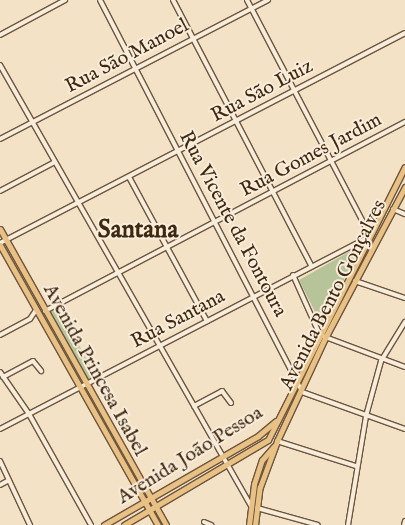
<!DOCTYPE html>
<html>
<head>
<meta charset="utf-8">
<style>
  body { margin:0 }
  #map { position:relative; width:405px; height:525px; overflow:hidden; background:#f4e2c7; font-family:"IM FELL English",serif }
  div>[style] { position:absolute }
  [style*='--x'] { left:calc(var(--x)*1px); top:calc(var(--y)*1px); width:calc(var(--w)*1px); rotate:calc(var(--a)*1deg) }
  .green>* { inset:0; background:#b7c499 }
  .roads { filter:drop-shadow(1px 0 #6c563e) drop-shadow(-1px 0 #6c563e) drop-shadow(0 1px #6c563e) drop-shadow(0 -1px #6c563e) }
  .minor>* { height:4px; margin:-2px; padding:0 2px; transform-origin:2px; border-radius:2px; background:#f8ecdb }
  .major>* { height:5px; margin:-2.5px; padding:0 2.5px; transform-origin:2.5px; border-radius:2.5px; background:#eac184 }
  span { translate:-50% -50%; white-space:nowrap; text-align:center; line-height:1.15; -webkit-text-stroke:4px #f8ecdb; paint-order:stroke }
  .street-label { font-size:20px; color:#3f2810 }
  .district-label { font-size:25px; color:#3f2810; font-weight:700 }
</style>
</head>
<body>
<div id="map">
  <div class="green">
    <i style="clip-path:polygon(361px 245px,355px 257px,322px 326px,299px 280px)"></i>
    <i style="clip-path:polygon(58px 307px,96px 376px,87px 381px,49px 312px)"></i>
  </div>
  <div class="roads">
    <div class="minor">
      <i style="--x:100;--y:0;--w:441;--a:62.7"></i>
      <i style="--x:302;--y:392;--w:109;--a:19.8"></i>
      <i style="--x:173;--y:0;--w:299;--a:62.5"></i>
      <i style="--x:247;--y:0;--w:265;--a:62.4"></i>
      <i style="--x:0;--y:35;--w:74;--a:-28.3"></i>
      <i style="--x:0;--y:65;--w:507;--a:60.35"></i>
      <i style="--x:0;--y:139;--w:302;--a:-27.4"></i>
      <i style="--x:129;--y:177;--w:164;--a:61.6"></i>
      <i style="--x:0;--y:191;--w:62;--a:-27.8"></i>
      <i style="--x:393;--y:209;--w:13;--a:23"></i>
      <i style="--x:0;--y:243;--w:456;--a:-27.4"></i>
      <i style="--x:293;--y:275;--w:66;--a:65.8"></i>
      <i style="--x:320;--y:335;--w:91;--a:20.6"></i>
      <i style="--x:355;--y:281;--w:53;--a:18.8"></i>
      <i style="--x:45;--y:311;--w:407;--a:-27.7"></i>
      <i style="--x:0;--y:335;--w:34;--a:-28"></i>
      <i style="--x:30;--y:319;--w:11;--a:-56"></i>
      <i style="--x:0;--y:372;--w:51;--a:55.4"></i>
      <i style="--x:29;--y:414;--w:127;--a:60.8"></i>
      <i style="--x:3;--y:377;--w:34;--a:-28"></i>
      <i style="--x:33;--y:361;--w:13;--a:51"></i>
      <i style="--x:194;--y:406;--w:32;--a:-28"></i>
      <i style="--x:222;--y:391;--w:15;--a:53"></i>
      <i style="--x:0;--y:429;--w:417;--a:-27.5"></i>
      <i style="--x:277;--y:441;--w:83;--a:17.6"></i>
      <i style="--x:0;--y:461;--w:71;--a:64.9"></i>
      <i style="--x:0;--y:485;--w:10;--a:-29"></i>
      <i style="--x:257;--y:508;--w:63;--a:15.6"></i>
      <i style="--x:204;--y:522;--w:8;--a:23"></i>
      <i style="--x:348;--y:525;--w:110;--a:-80.6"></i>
      <i style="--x:366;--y:416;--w:57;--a:-74.7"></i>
      <i style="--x:381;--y:361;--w:46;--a:-58.4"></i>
      <i style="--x:404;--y:525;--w:4;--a:-76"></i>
    </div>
    <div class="major">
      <i style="--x:0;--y:229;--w:339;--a:60.7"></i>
      <i style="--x:0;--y:245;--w:322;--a:60.6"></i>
      <i style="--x:104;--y:525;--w:178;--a:-30"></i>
      <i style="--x:258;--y:436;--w:23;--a:-40"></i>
      <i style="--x:124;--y:525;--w:167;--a:-30.6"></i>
      <i style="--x:268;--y:440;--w:305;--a:-63.4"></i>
      <i style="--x:249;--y:525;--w:41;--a:-83"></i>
      <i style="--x:254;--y:484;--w:25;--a:-72"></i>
      <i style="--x:262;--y:460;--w:18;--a:-49"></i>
      <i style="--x:255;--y:525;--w:38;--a:-83"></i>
      <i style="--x:260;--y:487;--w:49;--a:-69.7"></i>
      <i style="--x:277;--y:441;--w:114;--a:-65"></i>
      <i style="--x:325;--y:338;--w:171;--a:-62.1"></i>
    </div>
  </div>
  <div class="street-label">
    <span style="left:127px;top:56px;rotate:-28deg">Rua São Manoel</span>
    <span style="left:262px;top:91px;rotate:-28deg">Rua São Luiz</span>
    <span style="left:311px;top:155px;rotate:-28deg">Rua Gomes Jardim</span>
    <span style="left:233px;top:224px;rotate:62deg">Rua Vicente da Fontoura</span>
    <span style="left:333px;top:295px;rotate:-63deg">Avenida Bento Gonçalves</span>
    <span style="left:178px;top:319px;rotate:-28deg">Rua Santana</span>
    <span style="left:95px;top:370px;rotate:61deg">Avenida Princesa Isabel</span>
    <span style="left:190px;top:455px;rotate:-32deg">Avenida João Pessoa</span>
  </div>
  <div class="district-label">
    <span style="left:138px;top:230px">Santana</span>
  </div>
</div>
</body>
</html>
